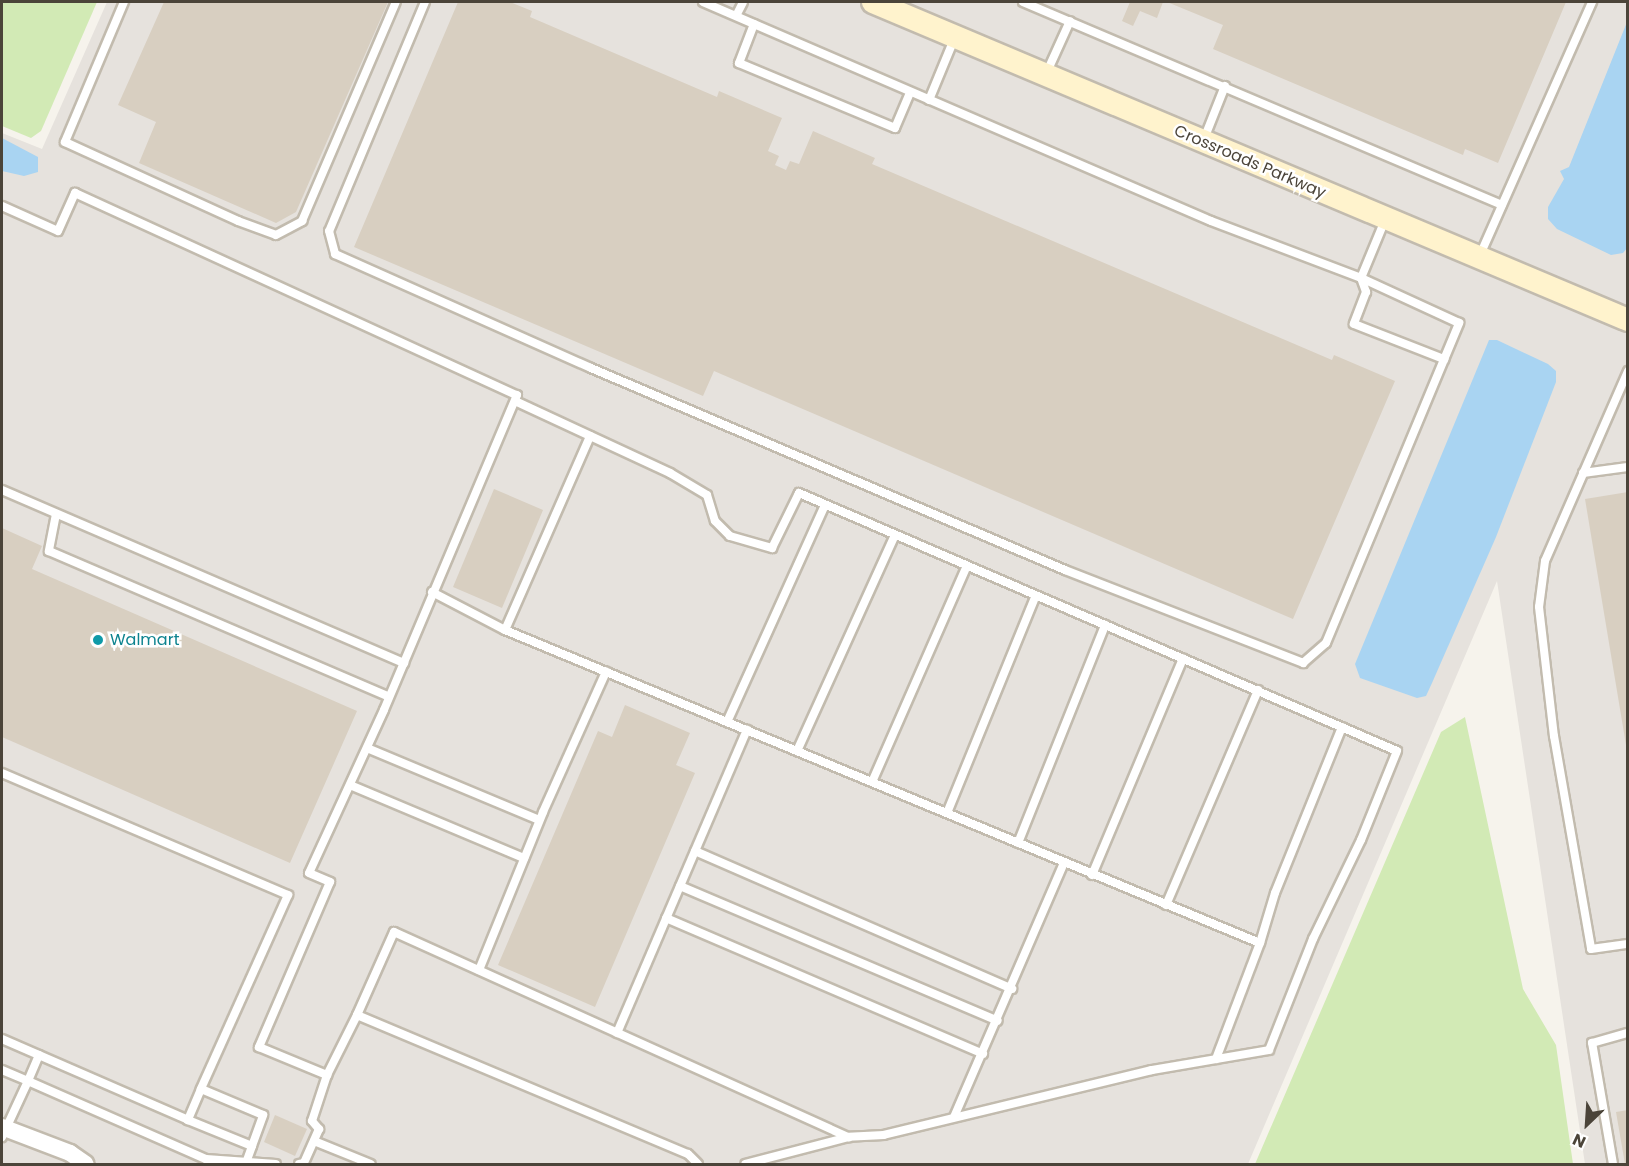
<!DOCTYPE html>
<html>
<head>
<meta charset="utf-8">
<style>
  body { margin:0 }
  #map { position:relative; width:1629px; height:1166px; overflow:hidden; background:#f6f3ec; font-family:Poppins,sans-serif }
  div>[style] { position:absolute }
  [style*='--x'] { left:calc(var(--x)*1px); top:calc(var(--y)*1px); width:calc(var(--w)*1px); rotate:calc(var(--a)*1deg) }
  .industrial>* { inset:0; background:#e6e2dd }
  .green>* { inset:0; background:#d2eab5 }
  .water>* { inset:0; background:#a9d4f2 }
  .building>* { inset:0; background:#d8cfc1 }
  .roads { filter:drop-shadow(2px 0 #c2bbae) drop-shadow(-2px 0 #c2bbae) drop-shadow(0 2px #c2bbae) drop-shadow(0 -2px #c2bbae) }
  .lane>* { height:8px; margin:-4px; padding:0 4px; transform-origin:4px; border-radius:4px; background:#fff }
  .street>* { height:16px; margin:-8px; padding:0 8px; transform-origin:8px; border-radius:8px; background:#fff }
  .secondary>* { height:22px; margin:-11px; padding:0 11px; transform-origin:11px; border-radius:11px; background:#fff3cd }
  .dots>* { width:16px; height:16px; translate:-50% -50%; box-sizing:border-box; border:3px solid #fff; border-radius:50% }
  span { translate:-50% -50%; white-space:nowrap; text-align:center; line-height:1.15; -webkit-text-stroke:5px #fff; paint-order:stroke }
  .street-label { font-size:16px; color:#4b4439 }
  .culture-label { font-size:16px; color:#0d838f }
  .left { translate:0 -50%; text-align:left }
  .frame { position:absolute; inset:0; border:3px solid #4b4439; pointer-events:none }
  .north { position:absolute; left:1557px; top:1094px; width:60px; height:60px; -webkit-text-stroke:4px #fff; paint-order:stroke; rotate:205deg; font-size:16px; font-weight:700; line-height:24px; text-align:center; color:#4b4439 }
  .north::after { content:''; display:block; margin:auto; width:21px; height:27px; background:#4b4439; clip-path:polygon(50% 0,100% 100%,50% 72%,0 100%) }
</style>
</head>
<body>
<div id="map">
  <div class="industrial">
    <i style="clip-path:polygon(107px 2px,1627px 2px,1627px 1164px,1585px 1164px,1497px 581px,1248px 1164px,2px 1164px,2px 133px,42px 149px)"></i>
  </div>
  <div class="green">
    <i style="clip-path:polygon(2px 2px,97px 2px,41px 131px,31px 138px,2px 126px)"></i>
    <i style="clip-path:polygon(1465px 717px,1523px 989px,1556px 1045px,1573px 1164px,1255px 1164px,1441px 732px)"></i>
  </div>
  <div class="water">
    <i style="clip-path:polygon(1627px 22px,1627px 248px,1623px 253px,1611px 255px,1557px 229px,1548px 219px,1548px 207px,1564px 179px,1560px 171px,1569px 167px)"></i>
    <i style="clip-path:polygon(2px 138px,38px 157px,38px 172px,24px 176px,2px 171px)"></i>
    <i style="clip-path:polygon(1489px 340px,1497px 340px,1548px 364px,1556px 371px,1556px 382px,1496px 537px,1432px 683px,1426px 696px,1417px 698px,1360px 678px,1355px 664px)"></i>
  </div>
  <div class="building">
    <i style="clip-path:polygon(164px 2px,388px 2px,296px 212px,276px 223px,139px 163px,156px 122px,118px 105px)"></i>
    <i style="clip-path:polygon(458px 2px,510px 2px,532px 11px,530px 17px,717px 97px,719px 91px,782px 118px,768px 151px,779px 156px,775px 165px,786px 170px,790px 161px,799px 164px,813px 131px,875px 158px,872px 164px,1332px 360px,1334px 355px,1395px 381px,1293px 619px,714px 371px,703px 396px,354px 247px)"></i>
    <i style="clip-path:polygon(1130px 2px,1163px 2px,1157px 18px,1140px 11px,1133px 26px,1122px 21px)"></i>
    <i style="clip-path:polygon(1167px 2px,1566px 2px,1498px 163px,1465px 149px,1463px 155px,1213px 49px,1223px 25px)"></i>
    <i style="clip-path:polygon(494px 489px,543px 510px,502px 608px,453px 587px)"></i>
    <i style="clip-path:polygon(1628px 492px,1628px 745px,1626px 745px,1585px 499px)"></i>
    <i style="clip-path:polygon(2px 528px,42px 546px,32px 569px,357px 711px,290px 863px,2px 737px)"></i>
    <i style="clip-path:polygon(625px 705px,690px 733px,676px 765px,695px 773px,595px 1007px,498px 965px,598px 731px,612px 737px)"></i>
    <i style="clip-path:polygon(1628px 1110px,1628px 1164px,1625px 1164px,1616px 1112px)"></i>
    <i style="clip-path:polygon(275px 1115px,307px 1129px,295px 1156px,264px 1142px)"></i>
  </div>
  <div class="roads">
    <div class="lane">
      <i style="--x:124;--y:2;--w:152;--a:112.9"></i>
      <i style="--x:65;--y:142;--w:190;--a:24.5"></i>
      <i style="--x:238;--y:221;--w:40;--a:20.2"></i>
      <i style="--x:276;--y:235;--w:30;--a:-28"></i>
      <i style="--x:302;--y:221;--w:238;--a:-66.8"></i>
      <i style="--x:425;--y:2;--w:248;--a:112.7"></i>
      <i style="--x:329;--y:231;--w:24;--a:75"></i>
      <i style="--x:335;--y:254;--w:280;--a:24"></i>
      <i style="--x:591;--y:368;--w:515;--a:23.08"></i>
      <i style="--x:1065;--y:570;--w:256;--a:21.3"></i>
      <i style="--x:1303;--y:663;--w:30;--a:-41"></i>
      <i style="--x:1326;--y:643;--w:347;--a:-67.4"></i>
      <i style="--x:1459;--y:323;--w:108;--a:-155.3"></i>
      <i style="--x:1361;--y:278;--w:63;--a:-67.5"></i>
      <i style="--x:703;--y:2;--w:553;--a:23.32"></i>
      <i style="--x:1211;--y:221;--w:160;--a:20.8"></i>
      <i style="--x:1361;--y:278;--w:15;--a:70"></i>
      <i style="--x:1366;--y:292;--w:34;--a:111"></i>
      <i style="--x:1354;--y:324;--w:97;--a:21.3"></i>
      <i style="--x:1023;--y:2;--w:520;--a:22.97"></i>
      <i style="--x:737;--y:14;--w:13;--a:-63"></i>
      <i style="--x:754;--y:24;--w:42;--a:111"></i>
      <i style="--x:739;--y:63;--w:169;--a:22.6"></i>
      <i style="--x:895;--y:128;--w:39;--a:-67"></i>
      <i style="--x:1046;--y:74;--w:58;--a:-65.6"></i>
      <i style="--x:929;--y:100;--w:68;--a:-67.6"></i>
      <i style="--x:1204;--y:139;--w:57;--a:-68.4"></i>
      <i style="--x:2;--y:206;--w:61;--a:24.1"></i>
      <i style="--x:58;--y:231;--w:42;--a:-65.9"></i>
      <i style="--x:75;--y:193;--w:486;--a:24.6"></i>
      <i style="--x:517;--y:395;--w:342;--a:112.9"></i>
      <i style="--x:384;--y:710;--w:179;--a:114.7"></i>
      <i style="--x:309;--y:873;--w:23;--a:23"></i>
      <i style="--x:330;--y:882;--w:180;--a:113.3"></i>
      <i style="--x:259;--y:1047;--w:74;--a:22.4"></i>
      <i style="--x:327;--y:1075;--w:48;--a:108.1"></i>
      <i style="--x:312;--y:1121;--w:11;--a:49"></i>
      <i style="--x:319;--y:1129;--w:37;--a:114"></i>
      <i style="--x:304;--y:1163;--w:5;--a:169"></i>
      <i style="--x:1480;--y:255;--w:277;--a:-66.1"></i>
      <i style="--x:1628;--y:371;--w:207;--a:113.6"></i>
      <i style="--x:1545;--y:561;--w:46;--a:97.4"></i>
      <i style="--x:1539;--y:607;--w:130;--a:83.4"></i>
      <i style="--x:1554;--y:736;--w:216;--a:80.1"></i>
      <i style="--x:1591;--y:949;--w:37;--a:-8"></i>
      <i style="--x:515;--y:401;--w:171;--a:24.9"></i>
      <i style="--x:670;--y:473;--w:43;--a:30.7"></i>
      <i style="--x:707;--y:495;--w:27;--a:73"></i>
      <i style="--x:715;--y:521;--w:21;--a:45"></i>
      <i style="--x:730;--y:536;--w:44;--a:15.9"></i>
      <i style="--x:772;--y:548;--w:61;--a:-63.9"></i>
      <i style="--x:799;--y:493;--w:651;--a:23.34"></i>
      <i style="--x:1397;--y:751;--w:96;--a:112"></i>
      <i style="--x:1361;--y:840;--w:110;--a:115.9"></i>
      <i style="--x:1313;--y:939;--w:119;--a:111.6"></i>
      <i style="--x:1269;--y:1050;--w:119;--a:170.3"></i>
      <i style="--x:1152;--y:1070;--w:276;--a:166.4"></i>
      <i style="--x:884;--y:1135;--w:35;--a:177"></i>
      <i style="--x:1583;--y:473;--w:45;--a:-7.6"></i>
      <i style="--x:2;--y:490;--w:438;--a:23.3"></i>
      <i style="--x:56;--y:514;--w:38;--a:101"></i>
      <i style="--x:49;--y:551;--w:370;--a:23.2"></i>
      <i style="--x:432;--y:592;--w:82;--a:27.5"></i>
      <i style="--x:505;--y:630;--w:212;--a:-66.3"></i>
      <i style="--x:505;--y:630;--w:817;--a:22.52"></i>
      <i style="--x:1260;--y:943;--w:124;--a:110.8"></i>
      <i style="--x:727;--y:722;--w:238;--a:-65.7"></i>
      <i style="--x:367;--y:748;--w:186;--a:22.7"></i>
      <i style="--x:797;--y:751;--w:237;--a:-65.6"></i>
      <i style="--x:2;--y:773;--w:311;--a:23.1"></i>
      <i style="--x:288;--y:895;--w:213;--a:114.2"></i>
      <i style="--x:872;--y:782;--w:236;--a:-66.3"></i>
      <i style="--x:350;--y:785;--w:189;--a:22.8"></i>
      <i style="--x:947;--y:813;--w:235;--a:-67.8"></i>
      <i style="--x:1018;--y:843;--w:235;--a:-68.2"></i>
      <i style="--x:695;--y:851;--w:346;--a:23.5"></i>
      <i style="--x:1092;--y:875;--w:235;--a:-67.2"></i>
      <i style="--x:680;--y:886;--w:345;--a:23"></i>
      <i style="--x:1166;--y:905;--w:234;--a:-66.8"></i>
      <i style="--x:666;--y:918;--w:345;--a:23.2"></i>
      <i style="--x:1260;--y:943;--w:52;--a:-73.3"></i>
      <i style="--x:1275;--y:893;--w:179;--a:-68"></i>
      <i style="--x:479;--y:970;--w:170;--a:-67.9"></i>
      <i style="--x:543;--y:812;--w:154;--a:-65.8"></i>
      <i style="--x:357;--y:1015;--w:91;--a:-66"></i>
      <i style="--x:394;--y:932;--w:499;--a:24.3"></i>
      <i style="--x:849;--y:1137;--w:107;--a:165.4"></i>
      <i style="--x:617;--y:1033;--w:330;--a:-66.8"></i>
      <i style="--x:2;--y:1039;--w:203;--a:23.5"></i>
      <i style="--x:39;--y:1055;--w:28;--a:113"></i>
      <i style="--x:28;--y:1081;--w:194;--a:23.7"></i>
      <i style="--x:206;--y:1159;--w:70;--a:4.1"></i>
      <i style="--x:2;--y:1070;--w:28;--a:23"></i>
      <i style="--x:28;--y:1081;--w:62;--a:114.9"></i>
      <i style="--x:327;--y:1075;--w:67;--a:-63.4"></i>
      <i style="--x:357;--y:1015;--w:359;--a:22.8"></i>
      <i style="--x:688;--y:1154;--w:14;--a:45"></i>
      <i style="--x:954;--y:1117;--w:277;--a:-66.6"></i>
      <i style="--x:314;--y:1141;--w:61;--a:22"></i>
      <i style="--x:247;--y:1160;--w:15;--a:-70"></i>
      <i style="--x:252;--y:1146;--w:33;--a:-70"></i>
      <i style="--x:263;--y:1115;--w:67;--a:-157.2"></i>
      <i style="--x:201;--y:1089;--w:34;--a:113"></i>
      <i style="--x:188;--y:1120;--w:69;--a:22.1"></i>
      <i style="--x:1613;--y:1164;--w:123;--a:-99.8"></i>
      <i style="--x:1592;--y:1043;--w:37;--a:-16"></i>
    </div>
    <div class="street">
      <i style="--x:2;--y:1127;--w:73;--a:20.9"></i>
      <i style="--x:70;--y:1153;--w:19;--a:35"></i>
    </div>
    <div class="secondary">
      <i style="--x:873;--y:2;--w:819;--a:22.84"></i>
    </div>
  </div>
  <div class="dots">
    <i style="left:98px;top:640px;background:#0f9aa8"></i>
  </div>
  <div class="street-label">
    <span style="left:1250px;top:162px;rotate:23deg">Crossroads Parkway</span>
  </div>
  <div class="culture-label">
    <span class="left" style="left:110px;top:640px">Walmart</span>
  </div>
  <div class="frame"></div>
  <div class="north">N</div>
</div>
</body>
</html>
